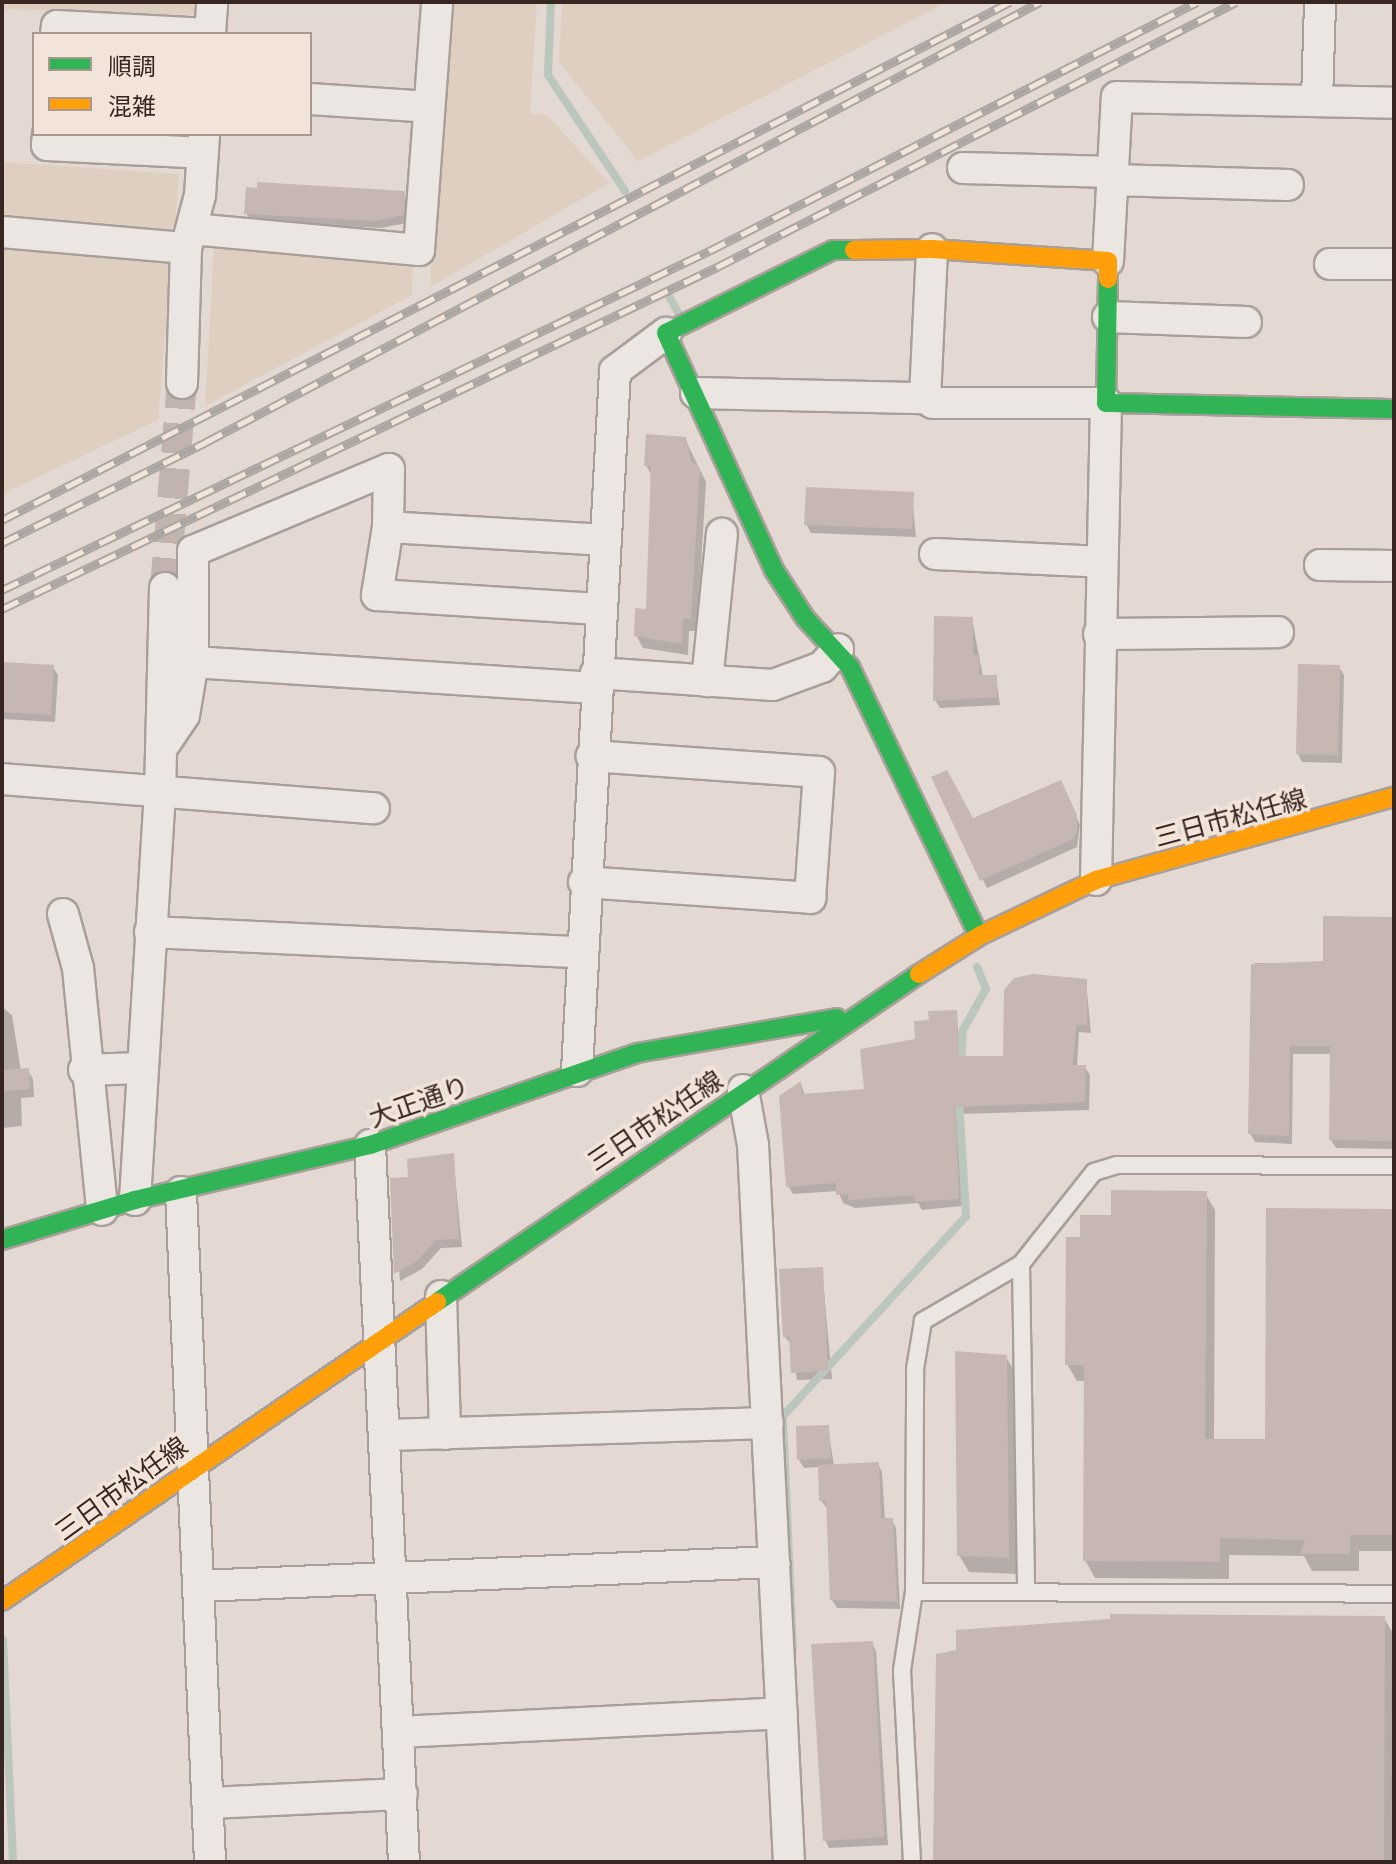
<!DOCTYPE html>
<html>
<head>
<meta charset="utf-8">
<style>
  body { margin:0 }
  #map { position:relative; width:1396px; height:1864px; overflow:hidden; background:#e3d8d2; font-family:Literata,"Noto Sans JP",serif }
  div>[style] { position:absolute }
  [style*='--x'] { left:calc(var(--x)*1px); top:calc(var(--y)*1px); width:calc(var(--w)*1px); rotate:calc(var(--a)*1deg) }
  .farmland>* { inset:0; background:#decfc1 }
  .shadow>* { inset:0; background:#0003 }
  .stream>* { height:8px; margin:-4px; padding:0 4px; transform-origin:4px; border-radius:4px; background:#bbc7bc }
  .building>* { inset:0; background:#c7b7b3 }
  .street-tunnel>* { height:30px; margin-top:-15px; transform-origin:0; background:repeating-linear-gradient(90deg,#c1b4af 0 30px,transparent 0 45px) }
  .roads { filter:drop-shadow(2px 0 #a99f9a) drop-shadow(-2px 0 #a99f9a) drop-shadow(0 2px #a99f9a) drop-shadow(0 -2px #a99f9a) }
  .lane>* { height:16px; margin:-8px; padding:0 8px; transform-origin:8px; border-radius:8px; background:#ece6e2 }
  .street>* { height:30px; margin:-15px; padding:0 15px; transform-origin:15px; border-radius:15px; background:#ece6e2 }
  .fast>* { height:18px; margin:-9px; padding:0 9px; transform-origin:9px; border-radius:9px; background:#30b455 }
  .slow>* { height:18px; margin:-9px; padding:0 9px; transform-origin:9px; border-radius:9px; background:#ff9f0a }
  .rail>* { height:9px; margin-top:-4.5px; transform-origin:0; background:repeating-linear-gradient(90deg,#f3e4d9 0 18px,#aca6a2 0 36px); box-sizing:border-box; border-block:2px solid #aca6a2 }
  span { translate:-50% -50%; white-space:nowrap; text-align:center; line-height:1.15; -webkit-text-stroke:7px #f3e4d9; paint-order:stroke }
  .street-label { font-size:26px; color:#382622 }
  .frame { position:absolute; inset:0; border:4px solid #382622; pointer-events:none }
  .legend { position:absolute; left:32px; top:32px; width:280px; height:104px; box-sizing:border-box; background:#f3e4d9; border:2px solid #a89890; margin:0; padding:10px 14px; list-style:none; font-size:24px; color:#382622 }
  .legend li { display:flex; align-items:center; gap:16px; height:40px }
  .legend b { width:40px; border:2px solid #a89890 }
</style>
</head>
<body>
<div id="map">
  <div class="farmland">
    <i style="clip-path:polygon(2px 2px,197px 2px,197px 15px,2px 9px)"></i>
    <i style="clip-path:polygon(447px 2px,537px 2px,530px 114px,547px 115px,609px 183px,430px 287px)"></i>
    <i style="clip-path:polygon(562px 2px,947px 2px,638px 161px,559px 62px)"></i>
    <i style="clip-path:polygon(2px 162px,179px 174px,175px 224px,162px 236px,2px 223px)"></i>
    <i style="clip-path:polygon(2px 240px,172px 253px,158px 420px,2px 494px)"></i>
    <i style="clip-path:polygon(214px 249px,413px 262px,412px 295px,205px 406px)"></i>
  </div>
  <div class="shadow">
    <i style="clip-path:polygon(404px 193px,407px 223px,381px 228px,251px 221px,246px 213px)"></i>
    <i style="clip-path:polygon(685px 439px,706px 482px,697px 631px,689px 631px,688px 655px,643px 648px,636px 635px,648px 611px,653px 478px,646px 465px)"></i>
    <i style="clip-path:polygon(912px 494px,916px 537px,811px 533px,806px 524px)"></i>
    <i style="clip-path:polygon(972px 619px,983px 677px,996px 677px,1000px 705px,940px 708px,935px 700px)"></i>
    <i style="clip-path:polygon(2px 664px,53px 667px,58px 675px,55px 722px,2px 719px)"></i>
    <i style="clip-path:polygon(1339px 667px,1344px 675px,1342px 763px,1302px 762px,1298px 754px)"></i>
    <i style="clip-path:polygon(947px 772px,973px 820px,1064px 790px,1080px 825px,1077px 847px,987px 888px,933px 778px)"></i>
    <i style="clip-path:polygon(1394px 919px,1394px 1149px,1336px 1148px,1331px 1140px,1332px 1054px,1293px 1054px,1292px 1144px,1255px 1142px,1250px 1133px,1255px 963px,1325px 963px)"></i>
    <i style="clip-path:polygon(1086px 981px,1091px 1033px,1079px 1032px,1077px 1067px,1085px 1067px,1090px 1075px,1089px 1110px,959px 1114px,962px 1206px,922px 1210px,918px 1203px,855px 1208px,843px 1203px,838px 1191px,793px 1194px,788px 1186px,801px 1084px,805px 1096px,866px 1091px,931px 1022px,956px 1012px,962px 1058px,1005px 1058px)"></i>
    <i style="clip-path:polygon(2px 1007px,12px 1015px,21px 1071px,28px 1071px,33px 1079px,34px 1097px,21px 1098px,22px 1126px,2px 1128px)"></i>
    <i style="clip-path:polygon(453px 1155px,462px 1247px,441px 1248px,422px 1269px,400px 1281px,392px 1180px,410px 1179px)"></i>
    <i style="clip-path:polygon(1205px 1193px,1215px 1210px,1214px 1441px,1267px 1441px,1394px 1211px,1394px 1551px,1359px 1551px,1359px 1571px,1312px 1571px,1304px 1556px,1229px 1555px,1229px 1579px,1095px 1578px,1085px 1560px,1086px 1381px,1077px 1381px,1067px 1364px,1082px 1239px,1113px 1217px)"></i>
    <i style="clip-path:polygon(822px 1269px,832px 1379px,797px 1380px,792px 1345px,785px 1337px)"></i>
    <i style="clip-path:polygon(1006px 1357px,1016px 1374px,1018px 1574px,969px 1572px,959px 1555px)"></i>
    <i style="clip-path:polygon(828px 1427px,834px 1466px,878px 1464px,882px 1472px,885px 1520px,892px 1520px,896px 1528px,900px 1609px,837px 1608px,832px 1600px,828px 1509px,821px 1501px,820px 1467px,804px 1468px,799px 1460px)"></i>
    <i style="clip-path:polygon(1384px 1618px,1394px 1635px,1393px 1862px,935px 1862px)"></i>
    <i style="clip-path:polygon(872px 1643px,876px 1651px,888px 1845px,829px 1848px,825px 1840px)"></i>
  </div>
  <div class="stream">
    <i style="--x:551;--y:2;--w:73;--a:92.4"></i>
    <i style="--x:548;--y:75;--w:139;--a:56.4"></i>
    <i style="--x:670;--y:298;--w:18;--a:61"></i>
    <i style="--x:961;--y:1065;--w:35;--a:-87"></i>
    <i style="--x:963;--y:1030;--w:47;--a:-60.7"></i>
    <i style="--x:986;--y:989;--w:24;--a:-112"></i>
    <i style="--x:3;--y:1640;--w:222;--a:87.4"></i>
    <i style="--x:793;--y:1649;--w:233;--a:-92.5"></i>
    <i style="--x:783;--y:1416;--w:271;--a:-47.5"></i>
    <i style="--x:966;--y:1216;--w:117;--a:-93.4"></i>
  </div>
  <div class="building">
    <i style="clip-path:polygon(257px 182px,405px 191px,404px 215px,375px 221px,244px 214px,246px 187px,257px 188px)"></i>
    <i style="clip-path:polygon(646px 434px,686px 437px,691px 461px,700px 468px,691px 619px,683px 619px,682px 644px,634px 636px,635px 608px,646px 609px,651px 466px,644px 466px)"></i>
    <i style="clip-path:polygon(806px 487px,914px 492px,912px 529px,804px 525px)"></i>
    <i style="clip-path:polygon(934px 616px,973px 617px,973px 655px,980px 655px,979px 675px,997px 675px,997px 697px,933px 701px)"></i>
    <i style="clip-path:polygon(2px 662px,54px 665px,51px 715px,2px 712px)"></i>
    <i style="clip-path:polygon(1298px 664px,1340px 665px,1338px 755px,1296px 754px)"></i>
    <i style="clip-path:polygon(947px 770px,973px 818px,1061px 780px,1077px 815px,1077px 832px,1073px 839px,980px 881px,931px 777px)"></i>
    <i style="clip-path:polygon(1323px 916px,1394px 917px,1394px 1141px,1329px 1140px,1330px 1046px,1290px 1046px,1289px 1136px,1248px 1134px,1251px 964px,1323px 961px)"></i>
    <i style="clip-path:polygon(1033px 974px,1087px 979px,1087px 1025px,1076px 1025px,1073px 1065px,1086px 1065px,1085px 1102px,955px 1107px,959px 1199px,915px 1202px,914px 1195px,848px 1200px,848px 1194px,836px 1195px,836px 1183px,786px 1187px,779px 1096px,801px 1081px,802px 1094px,864px 1089px,860px 1049px,915px 1039px,914px 1021px,929px 1020px,928px 1011px,957px 1010px,959px 1056px,1003px 1056px,1004px 990px,1014px 978px)"></i>
    <i style="clip-path:polygon(29px 1068px,30px 1089px,2px 1091px,2px 1070px)"></i>
    <i style="clip-path:polygon(454px 1153px,459px 1239px,436px 1240px,417px 1261px,394px 1274px,390px 1178px,408px 1177px,407px 1159px)"></i>
    <i style="clip-path:polygon(1111px 1190px,1207px 1191px,1205px 1439px,1265px 1439px,1266px 1208px,1394px 1209px,1394px 1535px,1350px 1535px,1350px 1554px,1300px 1554px,1305px 1540px,1220px 1538px,1220px 1562px,1083px 1561px,1084px 1365px,1065px 1365px,1066px 1237px,1080px 1237px,1080px 1215px,1111px 1215px)"></i>
    <i style="clip-path:polygon(823px 1267px,828px 1371px,791px 1373px,789px 1337px,783px 1337px,779px 1269px)"></i>
    <i style="clip-path:polygon(955px 1351px,1007px 1355px,1009px 1558px,957px 1556px)"></i>
    <i style="clip-path:polygon(829px 1425px,831px 1458px,797px 1460px,796px 1426px)"></i>
    <i style="clip-path:polygon(879px 1462px,881px 1518px,893px 1518px,897px 1602px,830px 1600px,826px 1501px,819px 1501px,818px 1465px)"></i>
    <i style="clip-path:polygon(1110px 1614px,1385px 1616px,1384px 1862px,933px 1862px,936px 1654px,956px 1650px,956px 1630px,1110px 1619px)"></i>
    <i style="clip-path:polygon(873px 1641px,884px 1837px,823px 1841px,811px 1644px)"></i>
  </div>
  <div class="street-tunnel">
    <i style="--x:165;--y:588;--w:206;--a:-85.3"></i>
  </div>
  <div class="roads">
    <div class="lane">
      <i style="--x:1021;--y:1264;--w:328;--a:89.1"></i>
      <i style="--x:914;--y:1592;--w:223;--a:-89.7"></i>
      <i style="--x:915;--y:1369;--w:49;--a:-80.5"></i>
      <i style="--x:923;--y:1321;--w:113;--a:-30.2"></i>
      <i style="--x:1021;--y:1264;--w:117;--a:-51.6"></i>
      <i style="--x:1094;--y:1172;--w:24;--a:-17"></i>
      <i style="--x:1117;--y:1165;--w:277;--a:0.2"></i>
      <i style="--x:912;--y:1862;--w:192;--a:-93"></i>
      <i style="--x:902;--y:1670;--w:79;--a:-81.3"></i>
      <i style="--x:914;--y:1592;--w:480;--a:0.2"></i>
    </div>
    <div class="street">
      <i style="--x:56;--y:34;--w:8;--a:-83"></i>
      <i style="--x:57;--y:26;--w:151;--a:3"></i>
      <i style="--x:210;--y:34;--w:32;--a:-86"></i>
      <i style="--x:310;--y:99;--w:119;--a:3.8"></i>
      <i style="--x:1317;--y:100;--w:98;--a:-88.2"></i>
      <i style="--x:48;--y:134;--w:11;--a:95"></i>
      <i style="--x:47;--y:145;--w:156;--a:2.9"></i>
      <i style="--x:963;--y:168;--w:150;--a:1.5"></i>
      <i style="--x:1112;--y:180;--w:176;--a:1.6"></i>
      <i style="--x:192;--y:229;--w:228;--a:5.3"></i>
      <i style="--x:419;--y:250;--w:249;--a:-85.8"></i>
      <i style="--x:2;--y:232;--w:185;--a:5"></i>
      <i style="--x:1108;--y:261;--w:164;--a:-86.9"></i>
      <i style="--x:1117;--y:97;--w:277;--a:1.2"></i>
      <i style="--x:1330;--y:264;--w:64;--a:0"></i>
      <i style="--x:1108;--y:317;--w:138;--a:2.1"></i>
      <i style="--x:182;--y:383;--w:135;--a:-88.3"></i>
      <i style="--x:186;--y:248;--w:55;--a:-75.2"></i>
      <i style="--x:200;--y:195;--w:61;--a:-86.2"></i>
      <i style="--x:696;--y:393;--w:229;--a:1.3"></i>
      <i style="--x:925;--y:398;--w:9;--a:32"></i>
      <i style="--x:933;--y:403;--w:173;--a:0"></i>
      <i style="--x:1106;--y:403;--w:477;--a:91.2"></i>
      <i style="--x:925;--y:398;--w:149;--a:-87.3"></i>
      <i style="--x:388;--y:527;--w:216;--a:3.4"></i>
      <i style="--x:935;--y:554;--w:167;--a:2.7"></i>
      <i style="--x:1320;--y:565;--w:74;--a:0.8"></i>
      <i style="--x:1099;--y:634;--w:179;--a:-0.6"></i>
      <i style="--x:193;--y:662;--w:403;--a:3.7"></i>
      <i style="--x:596;--y:673;--w:177;--a:3.9"></i>
      <i style="--x:773;--y:685;--w:52;--a:-20.2"></i>
      <i style="--x:822;--y:667;--w:24;--a:-48"></i>
      <i style="--x:707;--y:681;--w:148;--a:-84.2"></i>
      <i style="--x:161;--y:749;--w:41;--a:-55.9"></i>
      <i style="--x:184;--y:715;--w:54;--a:-80.4"></i>
      <i style="--x:193;--y:662;--w:111;--a:-90"></i>
      <i style="--x:193;--y:551;--w:212;--a:-22.7"></i>
      <i style="--x:389;--y:469;--w:58;--a:91"></i>
      <i style="--x:388;--y:527;--w:69;--a:99.2"></i>
      <i style="--x:377;--y:595;--w:223;--a:3.6"></i>
      <i style="--x:2;--y:779;--w:373;--a:4.5"></i>
      <i style="--x:584;--y:882;--w:227;--a:4"></i>
      <i style="--x:810;--y:898;--w:126;--a:-85.9"></i>
      <i style="--x:819;--y:772;--w:228;--a:-176"></i>
      <i style="--x:63;--y:914;--w:56;--a:74.5"></i>
      <i style="--x:78;--y:968;--w:243;--a:84.3"></i>
      <i style="--x:150;--y:932;--w:430;--a:2.7"></i>
      <i style="--x:84;--y:1070;--w:57;--a:-2"></i>
      <i style="--x:577;--y:1071;--w:701;--a:-86.89"></i>
      <i style="--x:615;--y:371;--w:64;--a:-36.7"></i>
      <i style="--x:743;--y:1090;--w:56;--a:79.7"></i>
      <i style="--x:753;--y:1145;--w:718;--a:87.13"></i>
      <i style="--x:370;--y:1145;--w:718;--a:87.29"></i>
      <i style="--x:181;--y:1192;--w:671;--a:87.52"></i>
      <i style="--x:135;--y:1200;--w:408;--a:-86.5"></i>
      <i style="--x:160;--y:793;--w:205;--a:-88.6"></i>
      <i style="--x:441;--y:1296;--w:138;--a:88.3"></i>
      <i style="--x:387;--y:1435;--w:381;--a:-1.8"></i>
      <i style="--x:199;--y:1586;--w:576;--a:-2.39"></i>
      <i style="--x:398;--y:1732;--w:384;--a:-2.8"></i>
      <i style="--x:208;--y:1803;--w:194;--a:-2.7"></i>
    </div>
    <div class="fast">
      <i style="--x:854;--y:250;--w:21;--a:180"></i>
      <i style="--x:833;--y:250;--w:186;--a:153.6"></i>
      <i style="--x:666;--y:333;--w:260;--a:65.5"></i>
      <i style="--x:774;--y:570;--w:57;--a:57.1"></i>
      <i style="--x:805;--y:618;--w:67;--a:47.4"></i>
      <i style="--x:850;--y:667;--w:298;--a:64.4"></i>
      <i style="--x:1108;--y:279;--w:124;--a:90.9"></i>
      <i style="--x:1106;--y:403;--w:288;--a:1.2"></i>
      <i style="--x:2;--y:1240;--w:139;--a:-16.7"></i>
      <i style="--x:135;--y:1200;--w:241;--a:-13.2"></i>
      <i style="--x:370;--y:1145;--w:282;--a:-19"></i>
      <i style="--x:637;--y:1053;--w:203;--a:-9.9"></i>
      <i style="--x:437;--y:1302;--w:583;--a:-34.24"></i>
    </div>
    <div class="slow">
      <i style="--x:854;--y:250;--w:78;--a:-0.7"></i>
      <i style="--x:932;--y:249;--w:176;--a:3.9"></i>
      <i style="--x:1108;--y:261;--w:18;--a:90"></i>
      <i style="--x:919;--y:974;--w:71;--a:-32.3"></i>
      <i style="--x:979;--y:936;--w:130;--a:-25.6"></i>
      <i style="--x:1096;--y:880;--w:309;--a:-15.6"></i>
      <i style="--x:2;--y:1601;--w:528;--a:-34.5"></i>
    </div>
  </div>
  <div class="rail">
    <i style="--x:2;--y:520;--w:1133;--a:-27.2"></i>
    <i style="--x:2;--y:543;--w:228;--a:-26.3"></i>
    <i style="--x:206;--y:442;--w:943;--a:-27.82"></i>
    <i style="--x:2;--y:590;--w:784;--a:-25.62"></i>
    <i style="--x:709;--y:251;--w:548;--a:-27.03"></i>
    <i style="--x:2;--y:609;--w:793;--a:-25.56"></i>
    <i style="--x:717;--y:267;--w:583;--a:-27.05"></i>
  </div>
  <div class="street-label">
    <span style="left:1230px;top:816px;rotate:-15deg">三日市松任線</span>
    <span style="left:418px;top:1100px;rotate:-19deg">大正通り</span>
    <span style="left:654px;top:1119px;rotate:-34deg">三日市松任線</span>
    <span style="left:120px;top:1487px;rotate:-36deg">三日市松任線</span>
  </div>
  <div class="frame"></div>
  <ul class="legend">
  <li><b style="height:10px;background:#30b455"></b>順調</li>
  <li><b style="height:10px;background:#ff9f0a"></b>混雑</li>
  </ul>
</div>
</body>
</html>
